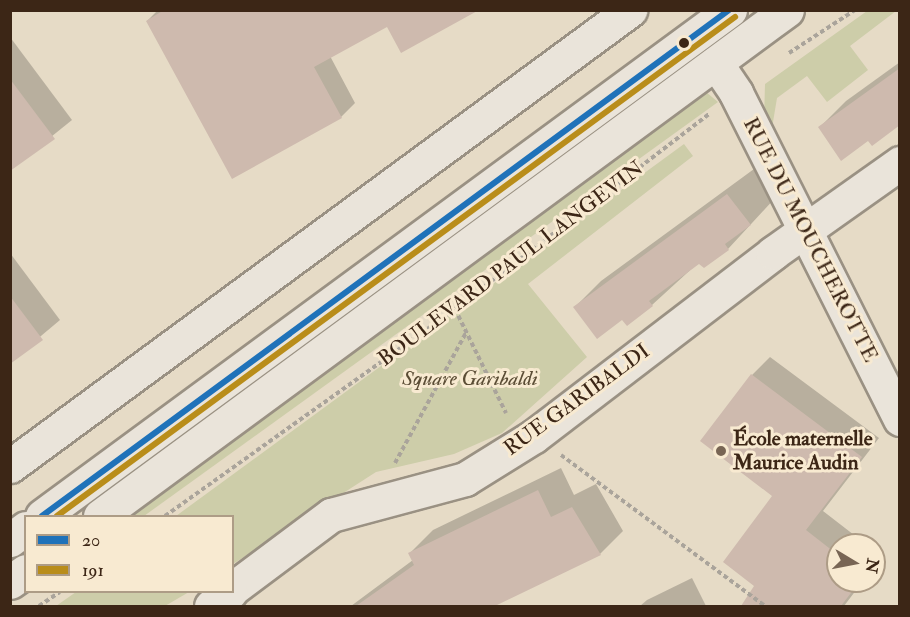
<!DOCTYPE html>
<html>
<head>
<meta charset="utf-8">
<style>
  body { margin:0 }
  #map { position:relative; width:910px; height:617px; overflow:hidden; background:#e6dbc6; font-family:"IM FELL Double Pica",serif }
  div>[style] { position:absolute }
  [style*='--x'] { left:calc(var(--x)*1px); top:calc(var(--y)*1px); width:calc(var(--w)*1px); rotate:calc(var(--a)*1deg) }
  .green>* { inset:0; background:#cdcda9 }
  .shadow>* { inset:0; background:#0003 }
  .building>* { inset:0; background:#cebaae }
  .path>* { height:4px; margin-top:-2px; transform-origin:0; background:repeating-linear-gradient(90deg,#aaa49b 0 4.5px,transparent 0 7.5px) }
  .roads { filter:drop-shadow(2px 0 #9a9183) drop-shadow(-2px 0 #9a9183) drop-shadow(0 2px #9a9183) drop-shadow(0 -2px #9a9183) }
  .minor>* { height:33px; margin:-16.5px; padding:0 16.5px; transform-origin:16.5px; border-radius:16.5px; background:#eae4da }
  .secondary>* { height:33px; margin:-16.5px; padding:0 16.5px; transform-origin:16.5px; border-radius:16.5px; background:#eae4da }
  .bus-1>* { height:6px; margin:-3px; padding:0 3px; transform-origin:3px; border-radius:3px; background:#1f72b9 }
  .bus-2>* { height:6px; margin:-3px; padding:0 3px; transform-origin:3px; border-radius:3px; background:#b98d1a }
  .dots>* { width:16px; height:16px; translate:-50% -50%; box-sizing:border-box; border:3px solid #f8ead1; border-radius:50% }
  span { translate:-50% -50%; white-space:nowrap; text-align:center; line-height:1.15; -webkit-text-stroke:6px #f8ead1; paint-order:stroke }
  .street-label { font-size:21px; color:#3c2616 }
  .park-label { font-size:21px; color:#5b4d35; font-style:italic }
  .poi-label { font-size:21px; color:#3c2616; font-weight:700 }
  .left { translate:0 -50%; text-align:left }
  .frame { position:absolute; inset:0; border:12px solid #3c2616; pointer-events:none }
  .legend { position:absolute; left:24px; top:515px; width:210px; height:78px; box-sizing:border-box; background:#f8ead1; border:2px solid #ad9c86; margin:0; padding:8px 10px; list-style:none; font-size:18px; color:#3c2616 }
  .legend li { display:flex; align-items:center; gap:12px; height:30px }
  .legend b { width:30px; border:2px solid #ad9c86 }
  .north { position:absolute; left:826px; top:533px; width:60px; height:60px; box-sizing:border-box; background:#f8ead1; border:2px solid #ad9c86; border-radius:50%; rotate:100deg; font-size:16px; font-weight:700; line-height:24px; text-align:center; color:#3c2616 }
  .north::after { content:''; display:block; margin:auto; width:21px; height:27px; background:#786554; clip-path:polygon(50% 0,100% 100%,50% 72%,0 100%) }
</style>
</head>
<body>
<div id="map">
  <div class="green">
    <i style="clip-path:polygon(867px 11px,896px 11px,850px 46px,868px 70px,827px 102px,807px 76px,777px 98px,772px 128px,764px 120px,765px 84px)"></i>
    <i style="clip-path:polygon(706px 92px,718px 102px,144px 516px,116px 516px,695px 93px)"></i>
    <i style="clip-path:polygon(684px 144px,693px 156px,528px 284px,587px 357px,502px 433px,454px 454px,376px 472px,233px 564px,232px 516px,176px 516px)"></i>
    <i style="clip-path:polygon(76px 592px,189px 592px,165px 606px,56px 606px)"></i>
  </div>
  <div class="shadow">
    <i style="clip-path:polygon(158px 10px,475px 10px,388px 25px,330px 56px,355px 103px,341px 117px,147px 21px)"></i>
    <i style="clip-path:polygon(10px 37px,72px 120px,10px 170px)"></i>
    <i style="clip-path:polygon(900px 62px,900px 120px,868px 139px,820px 127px,846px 101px)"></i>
    <i style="clip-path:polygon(754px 169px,776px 197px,728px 249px,699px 262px,652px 305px,622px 318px,575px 307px,601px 281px)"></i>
    <i style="clip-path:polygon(10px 253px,60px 320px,10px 362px)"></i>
    <i style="clip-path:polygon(770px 357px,879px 438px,823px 511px,867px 545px,838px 545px,838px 581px,863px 581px,844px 606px,743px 606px,756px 586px,774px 496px,752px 375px)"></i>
    <i style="clip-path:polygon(561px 468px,574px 495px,596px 484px,623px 531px,600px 554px,491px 606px,351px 606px,413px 560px,410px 553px,433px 530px)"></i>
    <i style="clip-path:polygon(874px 550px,882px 557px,874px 567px)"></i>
    <i style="clip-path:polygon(692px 578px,706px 606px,640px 606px,647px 600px)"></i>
  </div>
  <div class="building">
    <i style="clip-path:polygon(164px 10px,479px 10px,401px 53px,387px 27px,314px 67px,342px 118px,232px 179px,146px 21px)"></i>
    <i style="clip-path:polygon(900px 68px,900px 125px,872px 146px,868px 141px,841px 161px,818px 127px)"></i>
    <i style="clip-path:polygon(10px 79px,55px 139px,10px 171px)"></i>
    <i style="clip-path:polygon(727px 194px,751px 225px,725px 244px,729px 250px,704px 268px,699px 264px,649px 301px,653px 306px,627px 326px,622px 320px,597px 339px,573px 307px)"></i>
    <i style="clip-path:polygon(10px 296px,43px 340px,10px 364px)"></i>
    <i style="clip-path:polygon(751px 374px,862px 457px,806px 530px,838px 555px,838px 581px,860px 581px,841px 606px,741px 606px,754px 586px,723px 562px,772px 496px,700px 441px)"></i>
    <i style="clip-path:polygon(538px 490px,551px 517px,572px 507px,601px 555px,495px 606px,356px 606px,414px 565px,408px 553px)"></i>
  </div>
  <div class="path">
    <i style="--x:789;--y:53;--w:79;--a:-33.1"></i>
    <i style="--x:455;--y:309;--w:116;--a:63.9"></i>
    <i style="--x:561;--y:455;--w:254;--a:36.5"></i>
    <i style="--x:395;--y:463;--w:148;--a:-61.4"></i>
    <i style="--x:165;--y:516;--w:356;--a:-35.5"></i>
    <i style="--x:455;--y:309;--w:320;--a:-37.5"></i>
    <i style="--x:39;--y:606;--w:25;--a:-34"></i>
  </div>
  <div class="roads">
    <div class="minor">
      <i style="--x:716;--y:63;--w:36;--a:56"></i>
      <i style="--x:736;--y:93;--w:365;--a:63.3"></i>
      <i style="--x:10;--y:466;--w:770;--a:-36.33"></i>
      <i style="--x:232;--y:589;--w:124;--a:-36.8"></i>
      <i style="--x:331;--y:515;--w:139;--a:-15"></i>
      <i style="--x:465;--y:479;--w:81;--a:-31.9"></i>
      <i style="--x:534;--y:436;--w:301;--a:-37.4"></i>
      <i style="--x:773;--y:253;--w:156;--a:-35.3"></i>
      <i style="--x:211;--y:606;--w:24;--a:-36"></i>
    </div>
    <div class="secondary">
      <i style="--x:42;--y:516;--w:854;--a:-36.33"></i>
      <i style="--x:100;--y:516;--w:853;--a:-36.37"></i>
      <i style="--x:10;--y:540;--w:20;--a:-37"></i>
      <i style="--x:10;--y:582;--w:19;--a:-35"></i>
    </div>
  </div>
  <div class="bus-1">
    <i style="--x:42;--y:516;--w:853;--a:-36.37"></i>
  </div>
  <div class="bus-2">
    <i style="--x:57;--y:516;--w:842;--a:-36.35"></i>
  </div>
  <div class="dots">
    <i style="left:684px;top:43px;background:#3c2616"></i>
    <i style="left:721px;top:451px;background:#786554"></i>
  </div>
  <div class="street-label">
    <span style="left:810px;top:240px;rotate:63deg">RUE DU MOUCHEROTTE</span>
    <span style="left:511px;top:264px;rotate:-37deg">BOULEVARD PAUL LANGEVIN</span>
    <span style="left:577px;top:400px;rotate:-36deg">RUE GARIBALDI</span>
  </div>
  <div class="park-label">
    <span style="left:470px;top:379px">Square Garibaldi</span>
  </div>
  <div class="poi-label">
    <span class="left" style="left:733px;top:451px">École maternelle<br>Maurice Audin</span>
  </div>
  <div class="frame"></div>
  <ul class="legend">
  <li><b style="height:8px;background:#1f72b9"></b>20</li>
  <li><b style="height:8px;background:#b98d1a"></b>191</li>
  </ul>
  <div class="north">N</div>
</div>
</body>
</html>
